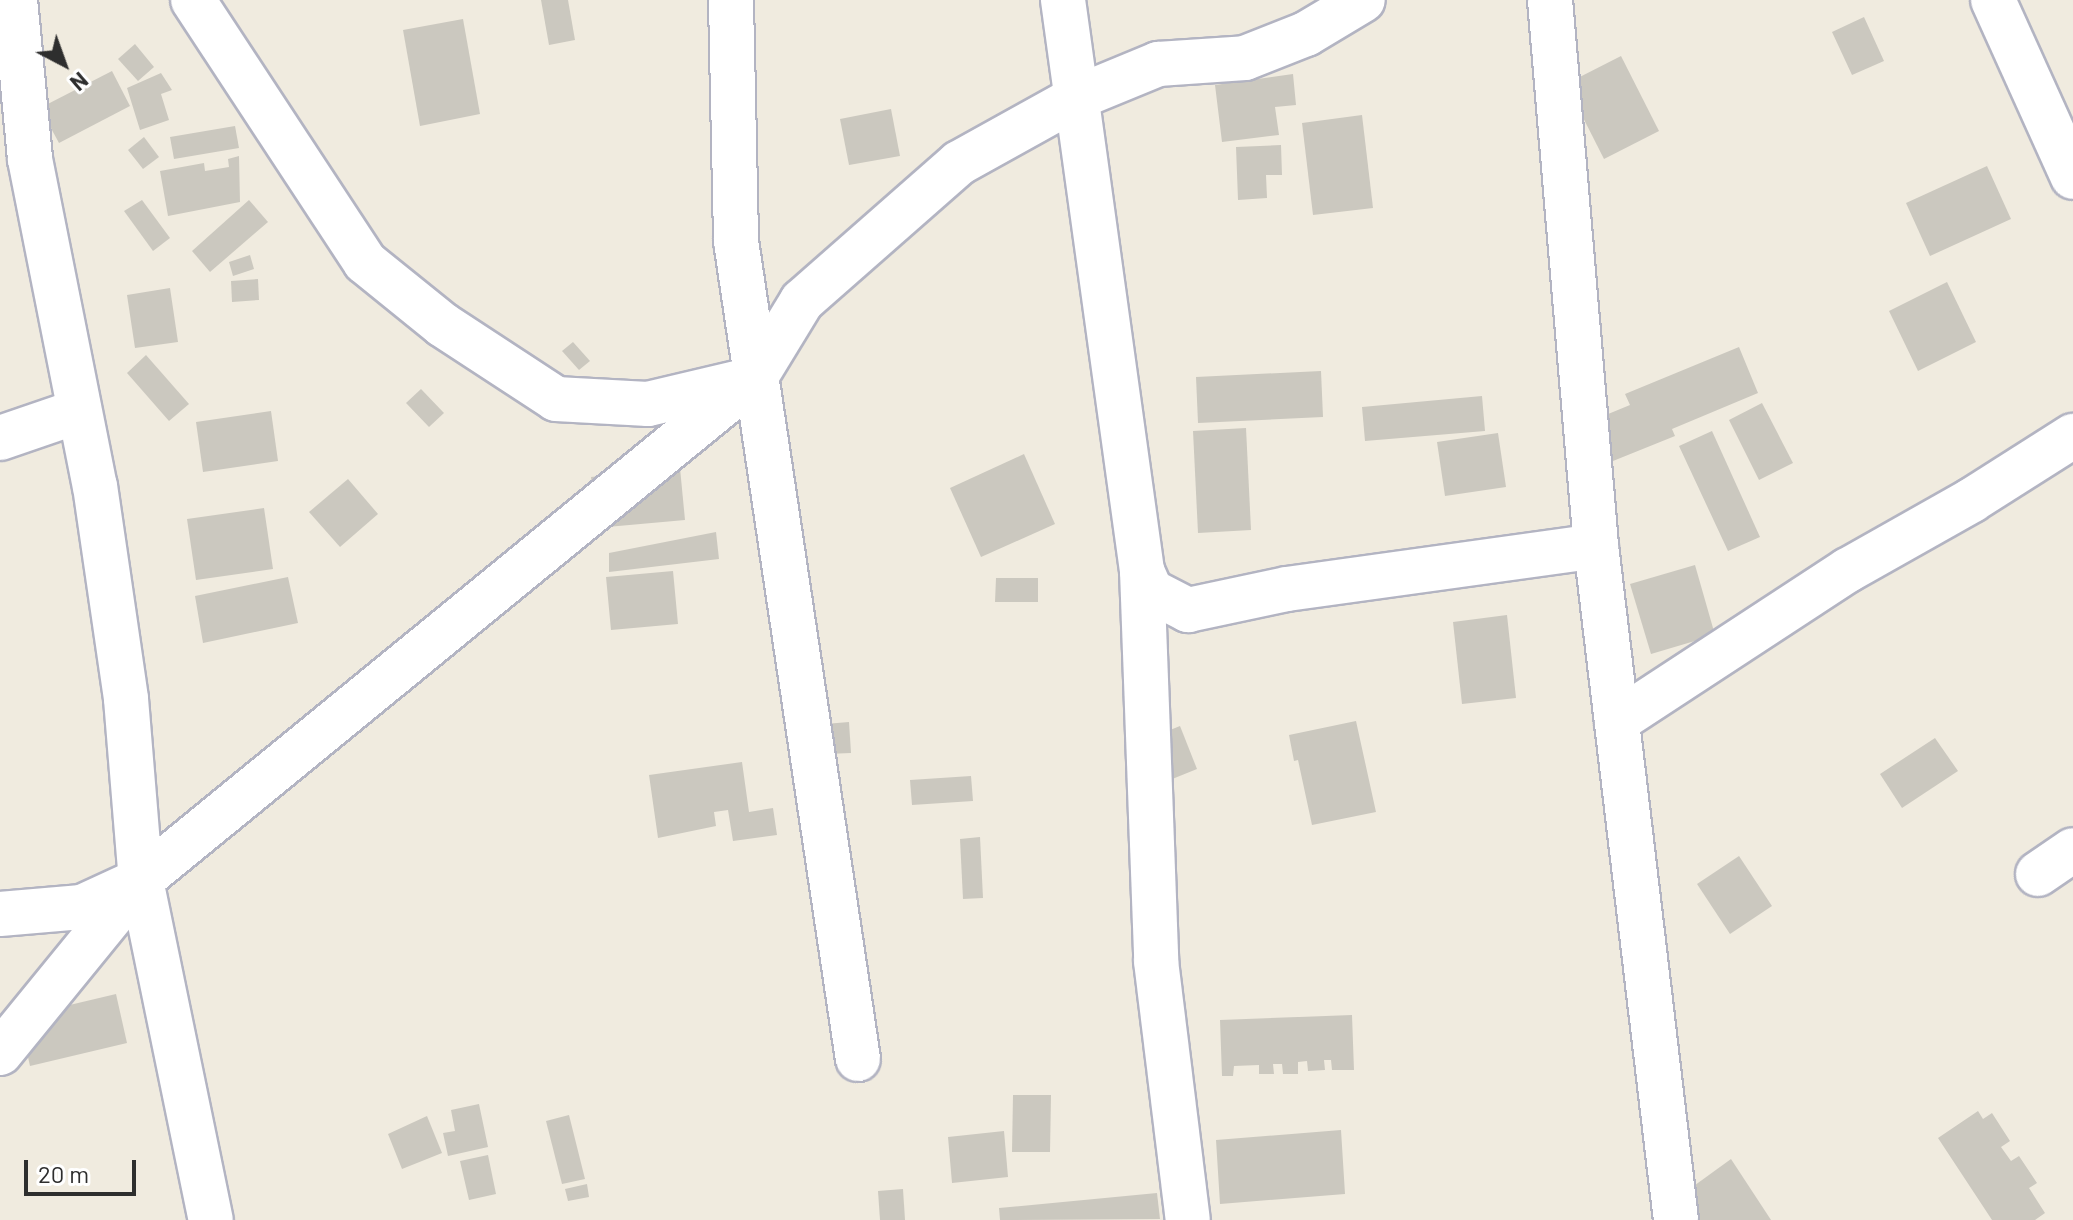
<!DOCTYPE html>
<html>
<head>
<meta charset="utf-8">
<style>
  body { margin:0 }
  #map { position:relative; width:2073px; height:1220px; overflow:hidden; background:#f0ebdf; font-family:Barlow,sans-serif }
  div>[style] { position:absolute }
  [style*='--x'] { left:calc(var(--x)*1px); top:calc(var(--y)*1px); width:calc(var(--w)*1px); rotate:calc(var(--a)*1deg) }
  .building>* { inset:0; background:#cbc8bf }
  .roads { filter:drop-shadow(2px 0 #b3b4c2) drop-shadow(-2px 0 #b3b4c2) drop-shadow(0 2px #b3b4c2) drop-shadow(0 -2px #b3b4c2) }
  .minor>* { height:44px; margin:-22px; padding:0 22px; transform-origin:22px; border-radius:22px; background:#fff }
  span { translate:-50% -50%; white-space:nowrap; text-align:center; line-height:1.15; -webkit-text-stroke:7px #fff; paint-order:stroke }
  .north { position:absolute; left:24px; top:24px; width:80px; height:80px; -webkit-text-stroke:6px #fff; paint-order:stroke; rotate:139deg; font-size:22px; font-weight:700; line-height:32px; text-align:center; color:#2e2e2e }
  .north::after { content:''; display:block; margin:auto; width:28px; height:36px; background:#2e2e2e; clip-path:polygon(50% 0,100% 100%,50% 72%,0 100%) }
  .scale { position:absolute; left:24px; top:1160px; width:112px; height:36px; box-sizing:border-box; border:4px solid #2e2e2e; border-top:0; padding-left:10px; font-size:24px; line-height:28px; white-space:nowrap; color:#2e2e2e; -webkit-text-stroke:6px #fff; paint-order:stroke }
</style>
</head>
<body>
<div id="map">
  <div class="building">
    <i style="clip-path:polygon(541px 0,568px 0,575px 40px,549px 45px)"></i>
    <i style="clip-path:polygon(1864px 17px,1884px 61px,1852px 75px,1832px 32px)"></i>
    <i style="clip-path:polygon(463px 19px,480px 114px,420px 126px,403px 30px)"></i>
    <i style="clip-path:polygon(135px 44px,154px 67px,138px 81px,118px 59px)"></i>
    <i style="clip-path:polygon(1621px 56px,1659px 131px,1604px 159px,1566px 84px)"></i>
    <i style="clip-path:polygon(112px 71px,130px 106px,59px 143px,40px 108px)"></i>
    <i style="clip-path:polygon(161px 73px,172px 90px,161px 94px,169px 120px,140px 130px,127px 88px)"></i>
    <i style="clip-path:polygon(1293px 74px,1296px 105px,1275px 107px,1279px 135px,1222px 142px,1215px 85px)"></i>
    <i style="clip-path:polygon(891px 109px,900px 156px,849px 165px,840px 119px)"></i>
    <i style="clip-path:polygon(1362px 115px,1373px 208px,1313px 215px,1302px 123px)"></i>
    <i style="clip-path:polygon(235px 126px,239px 148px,174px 159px,170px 137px)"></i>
    <i style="clip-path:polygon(144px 137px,159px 157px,143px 169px,128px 150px)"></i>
    <i style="clip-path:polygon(1281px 145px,1282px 175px,1266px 175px,1267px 198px,1238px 200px,1236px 147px)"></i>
    <i style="clip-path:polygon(239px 156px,240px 202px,168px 216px,160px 171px,204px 163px,205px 171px,229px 167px,228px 159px)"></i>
    <i style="clip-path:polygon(1987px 166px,2011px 219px,1930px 256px,1906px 203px)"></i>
    <i style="clip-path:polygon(142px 200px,170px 238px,153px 251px,124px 211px)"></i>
    <i style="clip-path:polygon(249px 200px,268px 222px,210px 272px,192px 251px)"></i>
    <i style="clip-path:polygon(250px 255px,254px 269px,233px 276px,229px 262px)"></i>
    <i style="clip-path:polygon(258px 279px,259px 300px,232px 302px,231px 281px)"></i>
    <i style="clip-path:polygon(1947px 282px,1976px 342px,1918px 371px,1889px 311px)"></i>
    <i style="clip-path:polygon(170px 288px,178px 342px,135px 348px,127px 295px)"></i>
    <i style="clip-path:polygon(573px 342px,590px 361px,579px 370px,562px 351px)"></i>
    <i style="clip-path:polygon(1739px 347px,1758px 393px,1672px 429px,1675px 436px,1613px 461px,1596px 419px,1630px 405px,1625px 394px)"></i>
    <i style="clip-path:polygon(146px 355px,189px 404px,169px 421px,127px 373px)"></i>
    <i style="clip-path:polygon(1321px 371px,1323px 417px,1198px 423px,1196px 377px)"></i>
    <i style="clip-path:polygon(421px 389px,444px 413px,429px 427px,406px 403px)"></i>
    <i style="clip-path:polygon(1482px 396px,1485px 431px,1365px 441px,1362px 407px)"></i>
    <i style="clip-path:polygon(1762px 403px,1793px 463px,1759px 480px,1729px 420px)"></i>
    <i style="clip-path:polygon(271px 411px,278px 461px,203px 472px,196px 422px)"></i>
    <i style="clip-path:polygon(1246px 428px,1251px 530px,1198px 533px,1193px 431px)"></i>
    <i style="clip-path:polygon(1712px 431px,1760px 537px,1728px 551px,1679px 446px)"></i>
    <i style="clip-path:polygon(1498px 433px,1506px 487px,1445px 496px,1437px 442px)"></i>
    <i style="clip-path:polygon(1024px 454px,1055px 524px,981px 557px,950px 488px)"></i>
    <i style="clip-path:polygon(680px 468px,685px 520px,596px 528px,591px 477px)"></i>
    <i style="clip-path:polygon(348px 479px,378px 514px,340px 547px,309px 512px)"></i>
    <i style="clip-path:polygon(264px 508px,273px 569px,196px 580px,187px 519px)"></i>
    <i style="clip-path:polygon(716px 532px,719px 559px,609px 572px,609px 553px)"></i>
    <i style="clip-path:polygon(1695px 565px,1715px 635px,1651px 654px,1630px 584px)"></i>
    <i style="clip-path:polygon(673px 571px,678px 624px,611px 630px,606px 577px)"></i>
    <i style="clip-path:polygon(288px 577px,298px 623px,203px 643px,195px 596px)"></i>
    <i style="clip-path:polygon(996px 578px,1038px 578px,1038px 602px,995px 602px)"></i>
    <i style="clip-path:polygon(1507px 615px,1516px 698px,1462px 704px,1453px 622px)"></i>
    <i style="clip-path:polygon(1356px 721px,1376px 812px,1312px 825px,1298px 760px,1294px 761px,1289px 735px)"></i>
    <i style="clip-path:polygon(849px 722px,851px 753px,827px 754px,825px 724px)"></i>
    <i style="clip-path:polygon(1180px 726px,1197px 769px,1150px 788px,1133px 745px)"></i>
    <i style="clip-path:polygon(1935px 738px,1958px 771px,1902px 808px,1880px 774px)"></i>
    <i style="clip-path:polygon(742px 762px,749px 812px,773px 808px,777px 835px,733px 841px,728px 810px,714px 812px,716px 826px,658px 838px,649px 775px)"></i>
    <i style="clip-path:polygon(971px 776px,973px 801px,912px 805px,910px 780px)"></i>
    <i style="clip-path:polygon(980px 837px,983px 898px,963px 899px,960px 839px)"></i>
    <i style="clip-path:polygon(1739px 856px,1772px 906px,1730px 934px,1697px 884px)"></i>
    <i style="clip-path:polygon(116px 994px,127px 1043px,30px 1066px,19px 1017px)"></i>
    <i style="clip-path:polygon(1352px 1015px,1354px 1070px,1332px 1070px,1331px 1060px,1324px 1060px,1325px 1070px,1308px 1071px,1307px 1061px,1298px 1062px,1298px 1074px,1283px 1074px,1282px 1064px,1273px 1064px,1274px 1074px,1259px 1074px,1259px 1065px,1234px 1066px,1233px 1076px,1222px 1076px,1220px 1020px)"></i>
    <i style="clip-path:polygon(1013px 1095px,1051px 1095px,1050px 1152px,1012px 1152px)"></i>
    <i style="clip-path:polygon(479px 1104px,488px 1147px,448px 1156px,443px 1133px,455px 1131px,451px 1110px)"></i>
    <i style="clip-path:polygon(1978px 1111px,1983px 1119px,1992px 1113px,2010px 1141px,2001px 1147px,2011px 1161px,2019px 1156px,2037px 1183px,2029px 1188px,2045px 1213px,2035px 1220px,1992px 1220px,1938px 1138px)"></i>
    <i style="clip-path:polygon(569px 1115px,585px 1179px,562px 1184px,546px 1121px)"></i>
    <i style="clip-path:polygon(427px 1116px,442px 1153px,402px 1169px,388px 1134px)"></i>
    <i style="clip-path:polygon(1341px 1130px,1345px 1194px,1220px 1204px,1216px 1140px)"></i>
    <i style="clip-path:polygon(1004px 1131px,1008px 1177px,952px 1183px,948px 1137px)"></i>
    <i style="clip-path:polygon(488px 1155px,496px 1194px,469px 1200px,460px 1161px)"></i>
    <i style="clip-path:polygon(1731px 1159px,1771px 1220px,1697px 1220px,1691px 1188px)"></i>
    <i style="clip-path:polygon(587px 1184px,589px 1197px,568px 1201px,565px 1189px)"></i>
    <i style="clip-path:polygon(903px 1189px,905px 1220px,880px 1220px,878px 1191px)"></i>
    <i style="clip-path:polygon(1157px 1193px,1160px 1219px,1000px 1220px,999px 1208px)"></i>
  </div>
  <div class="roads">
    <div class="minor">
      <i style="--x:15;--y:0;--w:160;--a:84.6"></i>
      <i style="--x:30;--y:159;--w:333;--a:78.8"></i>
      <i style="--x:95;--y:486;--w:215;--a:81.7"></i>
      <i style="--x:126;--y:699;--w:182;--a:85.3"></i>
      <i style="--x:141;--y:880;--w:347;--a:78.4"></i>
      <i style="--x:193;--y:0;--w:313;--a:56.7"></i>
      <i style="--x:365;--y:262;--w:100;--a:38.9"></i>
      <i style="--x:443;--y:325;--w:135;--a:33.2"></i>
      <i style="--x:556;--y:399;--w:92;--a:3.1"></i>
      <i style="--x:648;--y:404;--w:100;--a:-13.3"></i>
      <i style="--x:731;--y:0;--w:241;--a:88.8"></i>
      <i style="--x:736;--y:241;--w:827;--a:81.52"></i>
      <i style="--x:1063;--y:0;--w:576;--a:82.12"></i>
      <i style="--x:1142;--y:571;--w:22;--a:66"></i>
      <i style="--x:1151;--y:591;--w:42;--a:27.2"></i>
      <i style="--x:1188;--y:610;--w:101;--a:-12"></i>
      <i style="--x:1287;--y:589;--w:312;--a:-7.9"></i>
      <i style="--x:1550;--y:0;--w:548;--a:85.18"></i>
      <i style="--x:1596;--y:546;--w:679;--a:83.23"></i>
      <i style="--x:1993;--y:0;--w:194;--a:65.7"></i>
      <i style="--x:0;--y:438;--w:83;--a:-18.9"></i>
      <i style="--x:1142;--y:571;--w:390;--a:87.9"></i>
      <i style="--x:1156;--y:961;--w:261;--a:83"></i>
      <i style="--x:1617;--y:721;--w:276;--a:-33.2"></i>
      <i style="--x:1848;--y:570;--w:142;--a:-29.4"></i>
      <i style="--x:1972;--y:500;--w:120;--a:-32.4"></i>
      <i style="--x:2038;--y:874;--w:42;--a:-34.4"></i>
      <i style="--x:0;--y:914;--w:82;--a:-4.9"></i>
      <i style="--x:82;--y:907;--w:55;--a:-24.7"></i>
      <i style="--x:0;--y:1053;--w:223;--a:-50.8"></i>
      <i style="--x:141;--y:880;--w:793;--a:-39.27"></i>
      <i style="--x:755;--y:378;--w:90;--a:-58.6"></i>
      <i style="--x:802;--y:301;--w:209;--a:-41.3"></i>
      <i style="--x:959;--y:163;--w:136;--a:-29"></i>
      <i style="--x:1078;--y:97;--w:87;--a:-22.4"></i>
      <i style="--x:1158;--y:64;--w:87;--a:-3.9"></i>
      <i style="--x:1245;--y:58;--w:66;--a:-21.5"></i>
      <i style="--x:1306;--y:34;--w:66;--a:-30.8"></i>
    </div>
  </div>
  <div class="north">N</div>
  <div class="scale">20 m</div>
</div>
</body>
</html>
